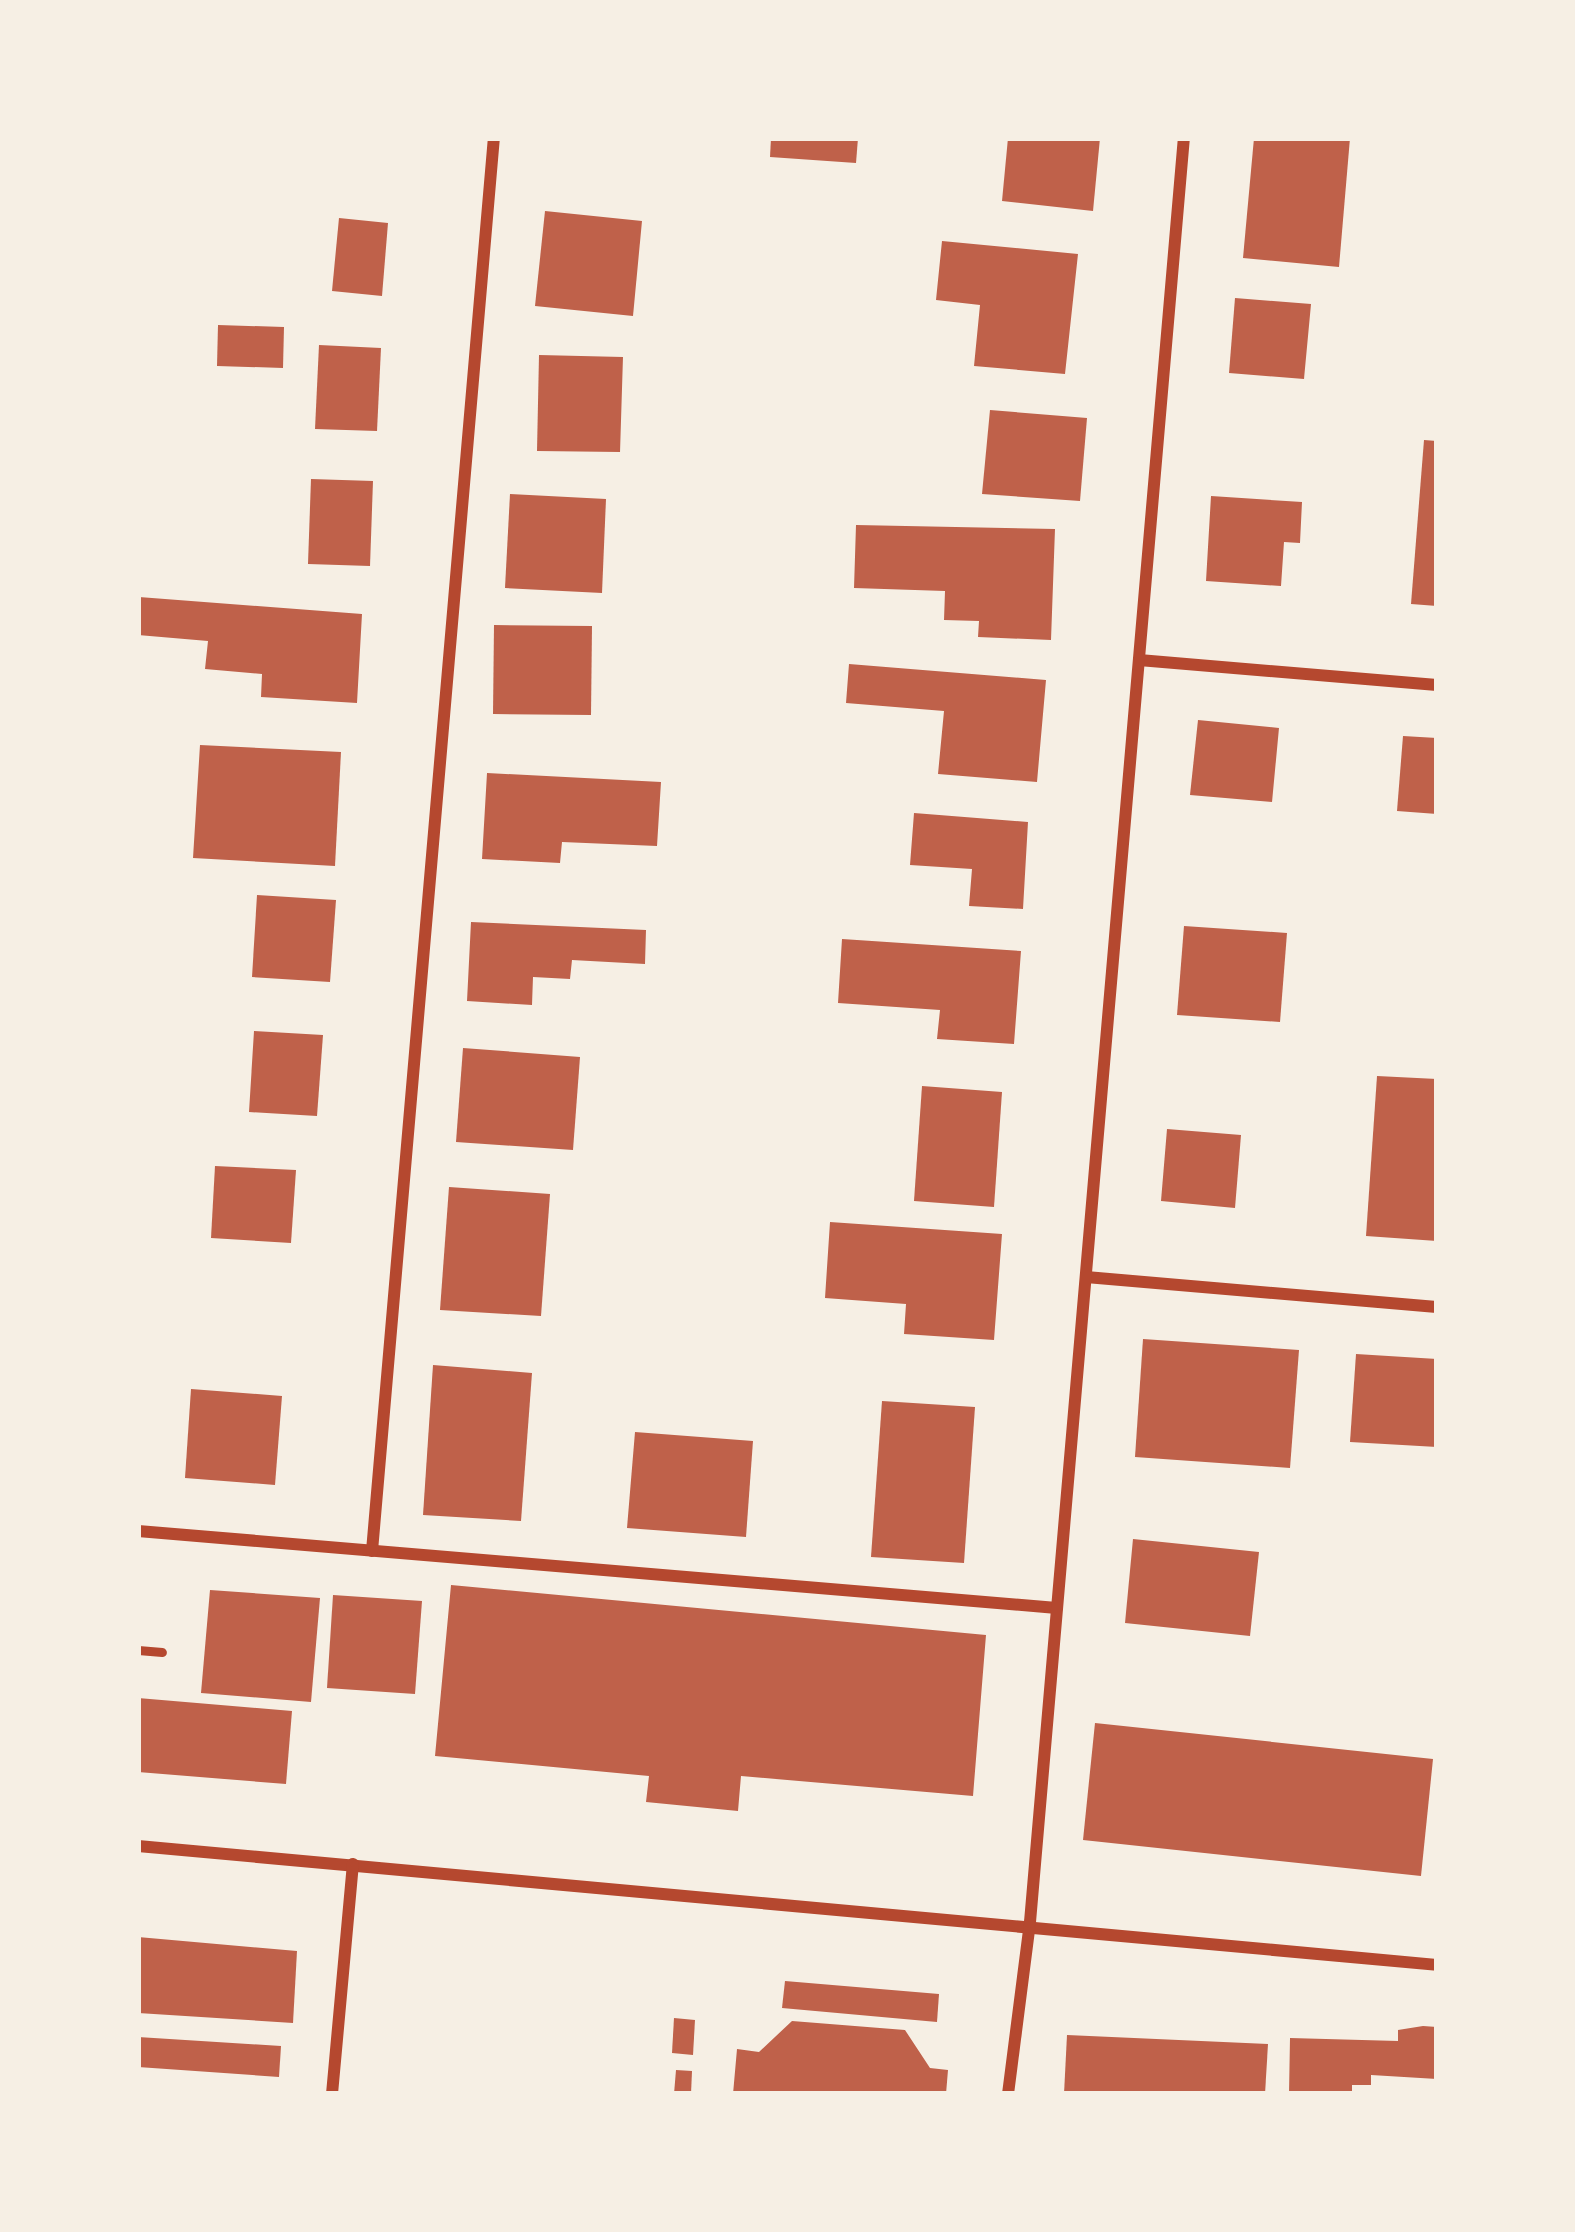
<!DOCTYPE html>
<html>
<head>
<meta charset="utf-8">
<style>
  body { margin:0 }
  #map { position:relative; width:1575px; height:2232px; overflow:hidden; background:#f6efe4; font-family:"Exo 2",sans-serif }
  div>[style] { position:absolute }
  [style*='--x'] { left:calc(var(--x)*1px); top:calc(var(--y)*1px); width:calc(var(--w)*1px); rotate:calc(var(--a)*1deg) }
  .building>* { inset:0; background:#bf614a }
  .service>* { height:9px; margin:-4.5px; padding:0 4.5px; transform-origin:4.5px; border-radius:4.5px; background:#b5482f }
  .minor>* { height:12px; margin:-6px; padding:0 6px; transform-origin:6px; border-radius:6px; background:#b5482f }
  span { translate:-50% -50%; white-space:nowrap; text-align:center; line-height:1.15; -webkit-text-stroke:12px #f6efe4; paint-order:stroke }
  .frame { position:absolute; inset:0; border:141px solid #f6efe4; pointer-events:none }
</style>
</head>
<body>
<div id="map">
  <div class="building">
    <i style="clip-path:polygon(771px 138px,858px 138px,856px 163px,770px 157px)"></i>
    <i style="clip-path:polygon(1008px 138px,1100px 138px,1093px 211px,1002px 201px)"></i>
    <i style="clip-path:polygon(1254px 138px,1350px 138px,1339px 267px,1243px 258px)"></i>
    <i style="clip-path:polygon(545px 211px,642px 221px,633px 316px,535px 306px)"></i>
    <i style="clip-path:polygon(339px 218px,388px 223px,382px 296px,332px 291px)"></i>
    <i style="clip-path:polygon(942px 241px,1078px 254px,1065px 374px,974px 366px,980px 305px,936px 300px)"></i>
    <i style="clip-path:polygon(1235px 298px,1311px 304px,1304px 379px,1229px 373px)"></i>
    <i style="clip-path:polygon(218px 325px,284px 327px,283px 368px,217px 366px)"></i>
    <i style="clip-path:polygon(319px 345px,381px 348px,377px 431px,315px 429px)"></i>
    <i style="clip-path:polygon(539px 355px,623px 357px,620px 452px,537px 451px)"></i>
    <i style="clip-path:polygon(990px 410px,1087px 418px,1080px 501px,982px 494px)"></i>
    <i style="clip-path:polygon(1424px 440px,1437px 441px,1437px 606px,1411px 604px)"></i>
    <i style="clip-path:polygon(311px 479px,373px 481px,370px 566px,308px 564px)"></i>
    <i style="clip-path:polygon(510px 494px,606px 499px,602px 593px,505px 588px)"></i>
    <i style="clip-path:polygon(1211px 496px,1302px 502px,1300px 543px,1284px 542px,1281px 586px,1206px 581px)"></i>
    <i style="clip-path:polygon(856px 525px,1055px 529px,1051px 640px,978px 637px,979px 621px,944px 620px,945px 591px,854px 588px)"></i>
    <i style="clip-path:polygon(139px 597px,362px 614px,357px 703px,261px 697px,262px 674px,205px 669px,208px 641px,138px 635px)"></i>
    <i style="clip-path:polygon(494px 625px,592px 626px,591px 715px,493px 714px)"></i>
    <i style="clip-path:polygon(849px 664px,1046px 680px,1037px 782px,938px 774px,944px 711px,846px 703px)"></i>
    <i style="clip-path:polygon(1198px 720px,1279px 728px,1272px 802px,1190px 795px)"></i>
    <i style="clip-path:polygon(1403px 736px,1437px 738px,1437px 814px,1397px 811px)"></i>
    <i style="clip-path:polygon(200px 745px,341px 752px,335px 866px,193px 858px)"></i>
    <i style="clip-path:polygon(487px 773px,661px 782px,657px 846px,562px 842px,560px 863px,482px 859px)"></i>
    <i style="clip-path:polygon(914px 813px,1028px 822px,1023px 909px,969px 906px,972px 869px,910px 865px)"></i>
    <i style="clip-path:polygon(257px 895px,336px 900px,330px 982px,252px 977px)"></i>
    <i style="clip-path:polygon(471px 922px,646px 930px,645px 964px,572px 960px,570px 979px,533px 977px,532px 1005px,467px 1001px)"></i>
    <i style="clip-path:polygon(1184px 926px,1287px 933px,1280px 1022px,1177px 1015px)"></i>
    <i style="clip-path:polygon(842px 939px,1021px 951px,1014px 1044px,937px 1039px,940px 1010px,838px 1003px)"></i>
    <i style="clip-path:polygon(254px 1031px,323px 1035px,317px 1116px,249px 1112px)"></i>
    <i style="clip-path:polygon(463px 1048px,580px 1057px,573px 1150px,456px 1142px)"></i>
    <i style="clip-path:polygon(1377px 1076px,1437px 1079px,1437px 1241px,1366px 1236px)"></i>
    <i style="clip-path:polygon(922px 1086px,1002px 1092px,994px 1207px,914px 1201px)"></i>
    <i style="clip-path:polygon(1167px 1129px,1241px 1135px,1235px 1208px,1161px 1201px)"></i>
    <i style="clip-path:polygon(215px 1166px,296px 1170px,291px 1243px,211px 1238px)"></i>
    <i style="clip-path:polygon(449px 1187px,550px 1194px,541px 1316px,440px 1310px)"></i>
    <i style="clip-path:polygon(830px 1222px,1002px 1234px,994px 1340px,904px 1334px,906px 1304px,825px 1298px)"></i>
    <i style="clip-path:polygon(1143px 1339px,1299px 1350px,1290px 1468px,1135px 1457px)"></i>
    <i style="clip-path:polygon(1356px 1354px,1437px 1359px,1437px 1447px,1350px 1442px)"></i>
    <i style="clip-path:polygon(433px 1365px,532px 1373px,521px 1521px,423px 1515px)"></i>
    <i style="clip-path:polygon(191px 1389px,282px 1396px,275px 1485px,185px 1478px)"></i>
    <i style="clip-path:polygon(882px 1401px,975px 1407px,964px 1563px,871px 1557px)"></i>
    <i style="clip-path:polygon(635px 1432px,753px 1441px,746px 1537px,627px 1528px)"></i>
    <i style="clip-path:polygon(1133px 1539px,1259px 1552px,1250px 1636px,1125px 1623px)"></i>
    <i style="clip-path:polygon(451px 1585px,986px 1635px,973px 1796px,741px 1776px,738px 1811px,646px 1802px,649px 1776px,435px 1756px)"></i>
    <i style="clip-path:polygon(210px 1590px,320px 1598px,311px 1702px,201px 1693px)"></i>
    <i style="clip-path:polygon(333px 1595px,422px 1601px,415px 1694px,327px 1688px)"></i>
    <i style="clip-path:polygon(138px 1698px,292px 1711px,286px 1784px,138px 1772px)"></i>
    <i style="clip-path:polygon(1095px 1723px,1433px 1759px,1421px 1876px,1083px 1840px)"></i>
    <i style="clip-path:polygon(138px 1937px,297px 1951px,293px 2023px,138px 2013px)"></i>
    <i style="clip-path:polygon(785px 1981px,939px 1994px,937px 2022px,782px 2008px)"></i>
    <i style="clip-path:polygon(674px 2018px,695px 2020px,693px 2055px,672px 2053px)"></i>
    <i style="clip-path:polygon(792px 2021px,905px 2030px,930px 2068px,948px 2070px,946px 2094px,733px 2094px,737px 2049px,759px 2052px)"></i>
    <i style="clip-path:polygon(1423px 2026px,1437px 2027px,1437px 2079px,1371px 2075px,1371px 2085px,1352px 2085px,1352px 2094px,1289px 2094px,1290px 2038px,1398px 2041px,1398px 2030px)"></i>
    <i style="clip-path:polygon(1067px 2035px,1268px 2044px,1265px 2094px,1064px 2094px)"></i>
    <i style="clip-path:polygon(138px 2037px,281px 2046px,279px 2077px,138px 2067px)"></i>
    <i style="clip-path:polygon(676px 2070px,692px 2071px,691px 2094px,674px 2094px)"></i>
  </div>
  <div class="service">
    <i style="--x:138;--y:1650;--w:24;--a:5"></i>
  </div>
  <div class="minor">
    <i style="--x:1139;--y:660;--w:299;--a:4.8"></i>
    <i style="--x:1086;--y:1277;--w:352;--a:4.9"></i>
    <i style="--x:138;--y:1531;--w:922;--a:4.79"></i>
    <i style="--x:372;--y:1551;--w:1418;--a:-85.07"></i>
    <i style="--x:138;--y:1846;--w:1304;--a:5.23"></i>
    <i style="--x:332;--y:2094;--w:231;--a:-84.8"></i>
    <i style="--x:1008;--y:2094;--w:173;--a:-82.7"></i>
    <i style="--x:1030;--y:1922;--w:1791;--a:-85.07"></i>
  </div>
  <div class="frame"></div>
</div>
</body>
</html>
